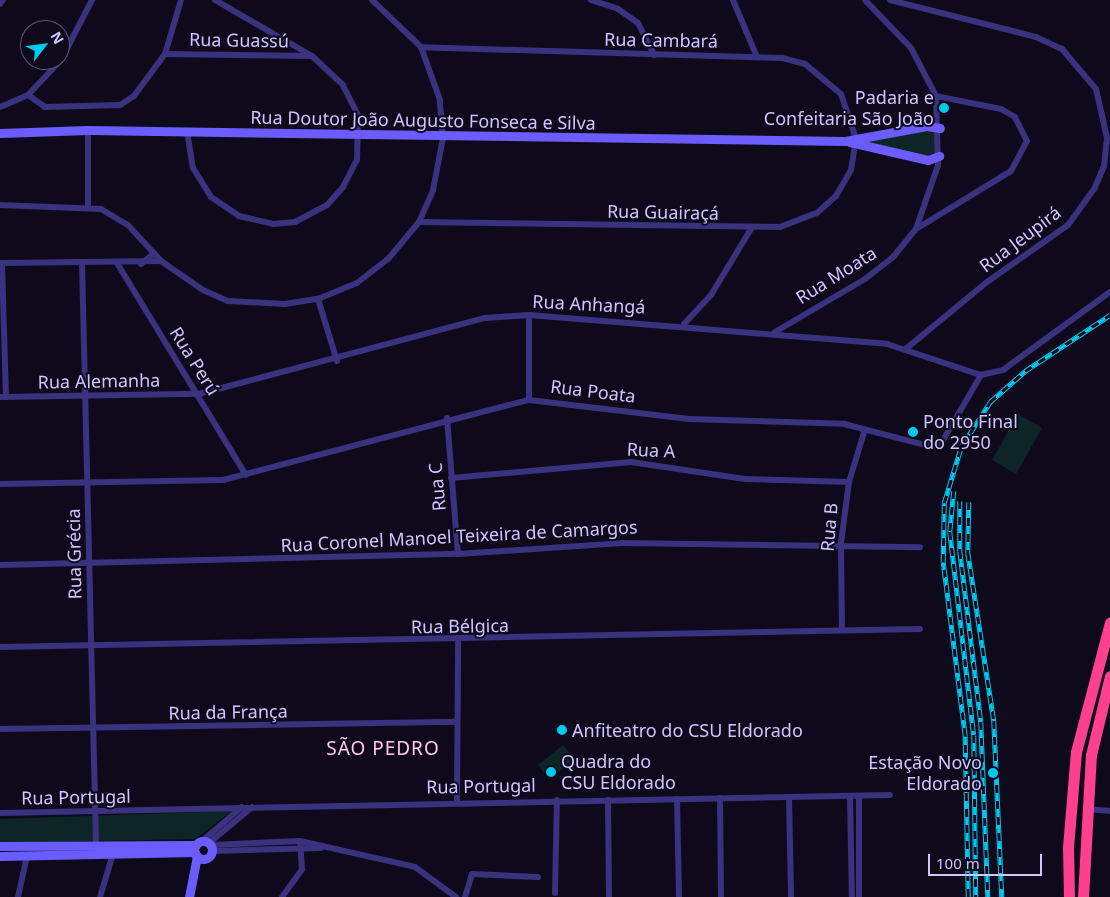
<!DOCTYPE html>
<html>
<head>
<meta charset="utf-8">
<style>
  body { margin:0 }
  #map { position:relative; width:1110px; height:897px; overflow:hidden; background:#0e0a1c; font-family:"Noto Sans",sans-serif }
  div>[style] { position:absolute }
  [style*='--x'] { left:calc(var(--x)*1px); top:calc(var(--y)*1px); width:calc(var(--w)*1px); rotate:calc(var(--a)*1deg) }
  .green>* { inset:0; background:#0d2526 }
  .round { border-radius:50% }
  .street>* { height:6px; margin:-3px; padding:0 3px; transform-origin:3px; border-radius:3px; background:#3a327e }
  .secondary>* { height:9px; margin:-4.5px; padding:0 4.5px; transform-origin:4.5px; border-radius:4.5px; background:#6a5cff }
  .secondary>.ring { margin:-4.5px; padding:0; box-sizing:content-box; background:none; border:9px solid #6a5cff; border-radius:50% }
  .highway>* { height:11px; margin:-5.5px; padding:0 5.5px; transform-origin:5.5px; border-radius:5.5px; background:#ff408f }
  .rail>* { height:4.5px; margin-top:-2.25px; transform-origin:0; background:repeating-linear-gradient(90deg,#0e0a1c 0 8px,#00c8f0 0 16px); box-sizing:border-box; border-block:1px solid #00c8f0 }
  .dots>* { width:14px; height:14px; translate:-50% -50%; box-sizing:border-box; border:2px solid #0e0a1c; border-radius:50% }
  span { translate:-50% -50%; white-space:nowrap; text-align:center; line-height:1.15; -webkit-text-stroke:4px #0e0a1c; paint-order:stroke }
  .street-label { font-size:18px; color:#cfc5ff }
  .poi-label { font-size:18px; color:#cfc5ff }
  .right { translate:-100% -50%; text-align:right }
  .left { translate:0 -50%; text-align:left }
  .neighbourhood-label { font-size:19px; color:#ffc7e7; letter-spacing:1px }
  .north { position:absolute; left:20px; top:20px; width:50px; height:50px; box-sizing:border-box; background:#0e0a1c; border:1px solid #5b5577; border-radius:50%; rotate:60deg; font-size:14px; font-weight:700; line-height:20px; text-align:center; color:#cfc5ff }
  .north::after { content:''; display:block; margin:auto; width:18px; height:22px; background:#00c8f0; clip-path:polygon(50% 0,100% 100%,50% 72%,0 100%) }
  .scale { position:absolute; left:928px; top:854px; width:114px; height:22px; box-sizing:border-box; border:2px solid #cfc5ff; border-top:0; padding-left:6px; font-size:15px; line-height:18px; white-space:nowrap; color:#cfc5ff; -webkit-text-stroke:4px #0e0a1c; paint-order:stroke }
</style>
</head>
<body>
<div id="map">
  <div class="green">
    <i style="clip-path:polygon(927px 127px,939px 129px,938px 154px,927px 157px,860px 140px)"></i>
    <i style="clip-path:polygon(1018px 414px,1042px 428px,1016px 474px,992px 460px)"></i>
    <i class="round" style="left:556px;top:723px;width:12px;height:12px"></i>
    <i style="clip-path:polygon(563px 745px,575px 759px,549px 780px,538px 765px)"></i>
    <i style="clip-path:polygon(232px 811px,195px 839px,0 843px,0 819px)"></i>
  </div>
  <div class="street">
    <i style="--x:591;--y:0;--w:28;--a:18"></i>
    <i style="--x:618;--y:9;--w:24;--a:35"></i>
    <i style="--x:638;--y:23;--w:36;--a:63"></i>
    <i style="--x:733;--y:0;--w:62;--a:67.2"></i>
    <i style="--x:890;--y:0;--w:151;--a:14.2"></i>
    <i style="--x:1036;--y:37;--w:29;--a:25"></i>
    <i style="--x:1062;--y:49;--w:52;--a:49.6"></i>
    <i style="--x:1096;--y:89;--w:50;--a:77.3"></i>
    <i style="--x:1107;--y:138;--w:28;--a:96"></i>
    <i style="--x:1104;--y:166;--w:25;--a:113"></i>
    <i style="--x:1094;--y:189;--w:44;--a:125.8"></i>
    <i style="--x:1068;--y:225;--w:99;--a:144.9"></i>
    <i style="--x:987;--y:282;--w:104;--a:140.5"></i>
    <i style="--x:0;--y:4;--w:5;--a:-53"></i>
    <i style="--x:165;--y:54;--w:146;--a:0.8"></i>
    <i style="--x:28;--y:95;--w:21;--a:35"></i>
    <i style="--x:45;--y:107;--w:75;--a:-1.5"></i>
    <i style="--x:120;--y:105;--w:17;--a:-33"></i>
    <i style="--x:134;--y:96;--w:52;--a:-53.6"></i>
    <i style="--x:165;--y:54;--w:56;--a:-73.5"></i>
    <i style="--x:0;--y:107;--w:30;--a:-23"></i>
    <i style="--x:28;--y:95;--w:48;--a:-46.7"></i>
    <i style="--x:61;--y:60;--w:68;--a:-62.7"></i>
    <i style="--x:88;--y:130;--w:76;--a:90"></i>
    <i style="--x:187;--y:131;--w:37;--a:81"></i>
    <i style="--x:193;--y:168;--w:34;--a:58"></i>
    <i style="--x:211;--y:197;--w:34;--a:34"></i>
    <i style="--x:239;--y:216;--w:35;--a:13"></i>
    <i style="--x:273;--y:224;--w:22;--a:-5"></i>
    <i style="--x:295;--y:222;--w:36;--a:-28"></i>
    <i style="--x:327;--y:205;--w:24;--a:-48"></i>
    <i style="--x:343;--y:187;--w:30;--a:-63"></i>
    <i style="--x:357;--y:160;--w:45;--a:-88.7"></i>
    <i style="--x:358;--y:115;--w:34;--a:-117"></i>
    <i style="--x:343;--y:85;--w:42;--a:-136.9"></i>
    <i style="--x:312;--y:56;--w:112;--a:-150"></i>
    <i style="--x:0;--y:205;--w:101;--a:2.3"></i>
    <i style="--x:101;--y:209;--w:31;--a:31"></i>
    <i style="--x:128;--y:225;--w:49;--a:47.5"></i>
    <i style="--x:161;--y:261;--w:51;--a:34.6"></i>
    <i style="--x:203;--y:290;--w:27;--a:24"></i>
    <i style="--x:228;--y:301;--w:57;--a:3"></i>
    <i style="--x:285;--y:304;--w:33;--a:-9"></i>
    <i style="--x:318;--y:299;--w:42;--a:-22.3"></i>
    <i style="--x:357;--y:283;--w:39;--a:-38"></i>
    <i style="--x:388;--y:259;--w:48;--a:-50"></i>
    <i style="--x:419;--y:222;--w:35;--a:-66"></i>
    <i style="--x:433;--y:190;--w:53;--a:-79.1"></i>
    <i style="--x:443;--y:138;--w:38;--a:-95"></i>
    <i style="--x:440;--y:100;--w:56;--a:-109.7"></i>
    <i style="--x:421;--y:47;--w:68;--a:-136.2"></i>
    <i style="--x:419;--y:222;--w:361;--a:0.8"></i>
    <i style="--x:780;--y:227;--w:40;--a:-21"></i>
    <i style="--x:817;--y:213;--w:25;--a:-42"></i>
    <i style="--x:836;--y:196;--w:30;--a:-60"></i>
    <i style="--x:851;--y:170;--w:31;--a:-81"></i>
    <i style="--x:856;--y:139;--w:47;--a:-108.4"></i>
    <i style="--x:841;--y:94;--w:47;--a:-140.2"></i>
    <i style="--x:805;--y:64;--w:24;--a:-165"></i>
    <i style="--x:782;--y:58;--w:361;--a:-178.3"></i>
    <i style="--x:916;--y:229;--w:111;--a:-31.4"></i>
    <i style="--x:1011;--y:171;--w:34;--a:-62"></i>
    <i style="--x:1027;--y:141;--w:27;--a:-117"></i>
    <i style="--x:1015;--y:117;--w:16;--a:-150"></i>
    <i style="--x:1001;--y:109;--w:66;--a:-168.7"></i>
    <i style="--x:0;--y:263;--w:161;--a:-0.7"></i>
    <i style="--x:2;--y:263;--w:134;--a:88.3"></i>
    <i style="--x:82;--y:263;--w:581;--a:88.62"></i>
    <i style="--x:117;--y:263;--w:248;--a:58.7"></i>
    <i style="--x:141;--y:264;--w:17;--a:-40"></i>
    <i style="--x:318;--y:299;--w:65;--a:73"></i>
    <i style="--x:529;--y:315;--w:85;--a:90"></i>
    <i style="--x:684;--y:324;--w:40;--a:-47"></i>
    <i style="--x:711;--y:295;--w:77;--a:-58.8"></i>
    <i style="--x:775;--y:332;--w:104;--a:-30.5"></i>
    <i style="--x:865;--y:279;--w:37;--a:-38"></i>
    <i style="--x:894;--y:256;--w:35;--a:-51"></i>
    <i style="--x:916;--y:229;--w:68;--a:-71"></i>
    <i style="--x:938;--y:165;--w:69;--a:-91.7"></i>
    <i style="--x:936;--y:96;--w:54;--a:-117.5"></i>
    <i style="--x:911;--y:48;--w:66;--a:-133.8"></i>
    <i style="--x:0;--y:397;--w:199;--a:-0.9"></i>
    <i style="--x:199;--y:394;--w:296;--a:-14.9"></i>
    <i style="--x:485;--y:318;--w:44;--a:-3.9"></i>
    <i style="--x:529;--y:315;--w:359;--a:4.6"></i>
    <i style="--x:887;--y:344;--w:99;--a:18.3"></i>
    <i style="--x:981;--y:375;--w:23;--a:-13"></i>
    <i style="--x:1003;--y:370;--w:132;--a:-36.1"></i>
    <i style="--x:447;--y:418;--w:136;--a:85.4"></i>
    <i style="--x:451;--y:478;--w:181;--a:-5.1"></i>
    <i style="--x:631;--y:462;--w:115;--a:8.5"></i>
    <i style="--x:745;--y:479;--w:104;--a:1.7"></i>
    <i style="--x:0;--y:484;--w:223;--a:-1"></i>
    <i style="--x:223;--y:480;--w:316;--a:-14.7"></i>
    <i style="--x:529;--y:400;--w:161;--a:6.8"></i>
    <i style="--x:689;--y:419;--w:155;--a:1.8"></i>
    <i style="--x:844;--y:424;--w:92;--a:14.5"></i>
    <i style="--x:933;--y:447;--w:10;--a:-29"></i>
    <i style="--x:942;--y:442;--w:78;--a:-59.8"></i>
    <i style="--x:0;--y:565;--w:458;--a:-1.4"></i>
    <i style="--x:458;--y:554;--w:164;--a:-3.8"></i>
    <i style="--x:622;--y:543;--w:298;--a:0.8"></i>
    <i style="--x:842;--y:630;--w:87;--a:-90.7"></i>
    <i style="--x:841;--y:543;--w:62;--a:-82.5"></i>
    <i style="--x:849;--y:482;--w:55;--a:-73.2"></i>
    <i style="--x:0;--y:647;--w:920;--a:-1.12"></i>
    <i style="--x:0;--y:729;--w:457;--a:-0.9"></i>
    <i style="--x:850;--y:797;--w:100;--a:88.9"></i>
    <i style="--x:859;--y:797;--w:100;--a:90"></i>
    <i style="--x:720;--y:798;--w:98;--a:89.4"></i>
    <i style="--x:789;--y:798;--w:99;--a:88.8"></i>
    <i style="--x:677;--y:799;--w:98;--a:88.8"></i>
    <i style="--x:608;--y:800;--w:97;--a:89.4"></i>
    <i style="--x:457;--y:801;--w:159;--a:-89.6"></i>
    <i style="--x:1086;--y:809;--w:24;--a:5"></i>
    <i style="--x:0;--y:813;--w:890;--a:-1.16"></i>
    <i style="--x:202;--y:841;--w:52;--a:-40.4"></i>
    <i style="--x:209;--y:843;--w:56;--a:-39.9"></i>
    <i style="--x:211;--y:845;--w:89;--a:-2.6"></i>
    <i style="--x:300;--y:841;--w:118;--a:12.7"></i>
    <i style="--x:415;--y:867;--w:51;--a:36.2"></i>
    <i style="--x:212;--y:851;--w:109;--a:-1.6"></i>
    <i style="--x:555;--y:893;--w:93;--a:-88.8"></i>
    <i style="--x:18;--y:897;--w:42;--a:-77.6"></i>
    <i style="--x:100;--y:897;--w:45;--a:-73.2"></i>
    <i style="--x:282;--y:897;--w:34;--a:-54"></i>
    <i style="--x:302;--y:869;--w:28;--a:-94"></i>
    <i style="--x:465;--y:897;--w:24;--a:-73"></i>
    <i style="--x:472;--y:874;--w:66;--a:2.6"></i>
  </div>
  <div class="secondary">
    <i style="--x:0;--y:133;--w:88;--a:-2"></i>
    <i style="--x:88;--y:130;--w:757;--a:0.83"></i>
    <i style="--x:845;--y:141;--w:83;--a:-10.4"></i>
    <i style="--x:927;--y:126;--w:13;--a:9"></i>
    <i style="--x:850;--y:142;--w:80;--a:13"></i>
    <i style="--x:928;--y:160;--w:12;--a:-20"></i>
    <i class="ring" style="left:194px;top:841px;width:9px;height:9px"></i>
    <i style="--x:0;--y:846;--w:196;--a:-0.3"></i>
    <i style="--x:0;--y:856;--w:195;--a:-1.2"></i>
    <i style="--x:189;--y:897;--w:42;--a:-79"></i>
  </div>
  <div class="highway">
    <i style="--x:1069;--y:897;--w:50;--a:-91.1"></i>
    <i style="--x:1068;--y:847;--w:95;--a:-85.2"></i>
    <i style="--x:1076;--y:752;--w:134;--a:-75.3"></i>
    <i style="--x:1083;--y:897;--w:142;--a:-86.8"></i>
    <i style="--x:1091;--y:755;--w:81;--a:-76.5"></i>
  </div>
  <div class="rail">
    <i style="--x:954;--y:491;--w:41;--a:95.6"></i>
    <i style="--x:950;--y:532;--w:204;--a:83.3"></i>
    <i style="--x:974;--y:735;--w:162;--a:89.3"></i>
    <i style="--x:960;--y:501;--w:50;--a:90"></i>
    <i style="--x:960;--y:551;--w:172;--a:83"></i>
    <i style="--x:981;--y:722;--w:175;--a:87.7"></i>
    <i style="--x:969;--y:502;--w:51;--a:91.1"></i>
    <i style="--x:968;--y:553;--w:170;--a:81.2"></i>
    <i style="--x:994;--y:721;--w:176;--a:87.4"></i>
    <i style="--x:968;--y:897;--w:161;--a:-91.1"></i>
    <i style="--x:965;--y:736;--w:175;--a:-97.2"></i>
    <i style="--x:943;--y:562;--w:59;--a:-89"></i>
    <i style="--x:944;--y:503;--w:59;--a:-73.1"></i>
    <i style="--x:961;--y:447;--w:54;--a:-57.2"></i>
    <i style="--x:990;--y:402;--w:47;--a:-41.5"></i>
    <i style="--x:1025;--y:371;--w:102;--a:-33.4"></i>
  </div>
  <div class="dots">
    <i style="left:944px;top:108px;background:#00c8f0"></i>
    <i style="left:913px;top:432px;background:#00c8f0"></i>
    <i style="left:562px;top:730px;background:#00c8f0"></i>
    <i style="left:551px;top:772px;background:#00c8f0"></i>
    <i style="left:993px;top:773px;background:#00c8f0"></i>
  </div>
  <div class="street-label">
    <span style="left:239px;top:40px;rotate:1deg">Rua Guassú</span>
    <span style="left:661px;top:40px;rotate:1deg">Rua Cambará</span>
    <span style="left:423px;top:120px;rotate:1deg">Rua Doutor João Augusto Fonseca e Silva</span>
    <span style="left:663px;top:212px;rotate:1deg">Rua Guairaçá</span>
    <span style="left:1020px;top:239px;rotate:-37deg">Rua Jeupirá</span>
    <span style="left:836px;top:275px;rotate:-32deg">Rua Moata</span>
    <span style="left:589px;top:304px;rotate:3deg">Rua Anhangá</span>
    <span style="left:195px;top:361px;rotate:58deg">Rua Perú</span>
    <span style="left:99px;top:381px;rotate:-1deg">Rua Alemanha</span>
    <span style="left:593px;top:391px;rotate:7deg">Rua Poata</span>
    <span style="left:651px;top:450px;rotate:3deg">Rua A</span>
    <span style="left:437px;top:487px;rotate:-95deg">Rua C</span>
    <span style="left:829px;top:527px;rotate:-85deg">Rua B</span>
    <span style="left:459px;top:536px;rotate:-3deg">Rua Coronel Manoel Teixeira de Camargos</span>
    <span style="left:74px;top:554px;rotate:-91deg">Rua Grécia</span>
    <span style="left:460px;top:626px;rotate:-1deg">Rua Bélgica</span>
    <span style="left:228px;top:712px;rotate:-1deg">Rua da França</span>
    <span style="left:481px;top:786px;rotate:-1deg">Rua Portugal</span>
    <span style="left:76px;top:797px;rotate:-1deg">Rua Portugal</span>
  </div>
  <div class="poi-label">
    <span class="right" style="left:934px;top:108px">Padaria e<br>Confeitaria São João</span>
    <span class="left" style="left:923px;top:432px">Ponto Final<br>do 2950</span>
    <span class="left" style="left:572px;top:730px">Anfiteatro do CSU Eldorado</span>
    <span class="left" style="left:561px;top:772px">Quadra do<br>CSU Eldorado</span>
    <span class="right" style="left:982px;top:773px">Estação Novo<br>Eldorado</span>
  </div>
  <div class="neighbourhood-label">
    <span style="left:383px;top:749px">SÃO PEDRO</span>
  </div>
  <div class="north">N</div>
  <div class="scale">100 m</div>
</div>
</body>
</html>
